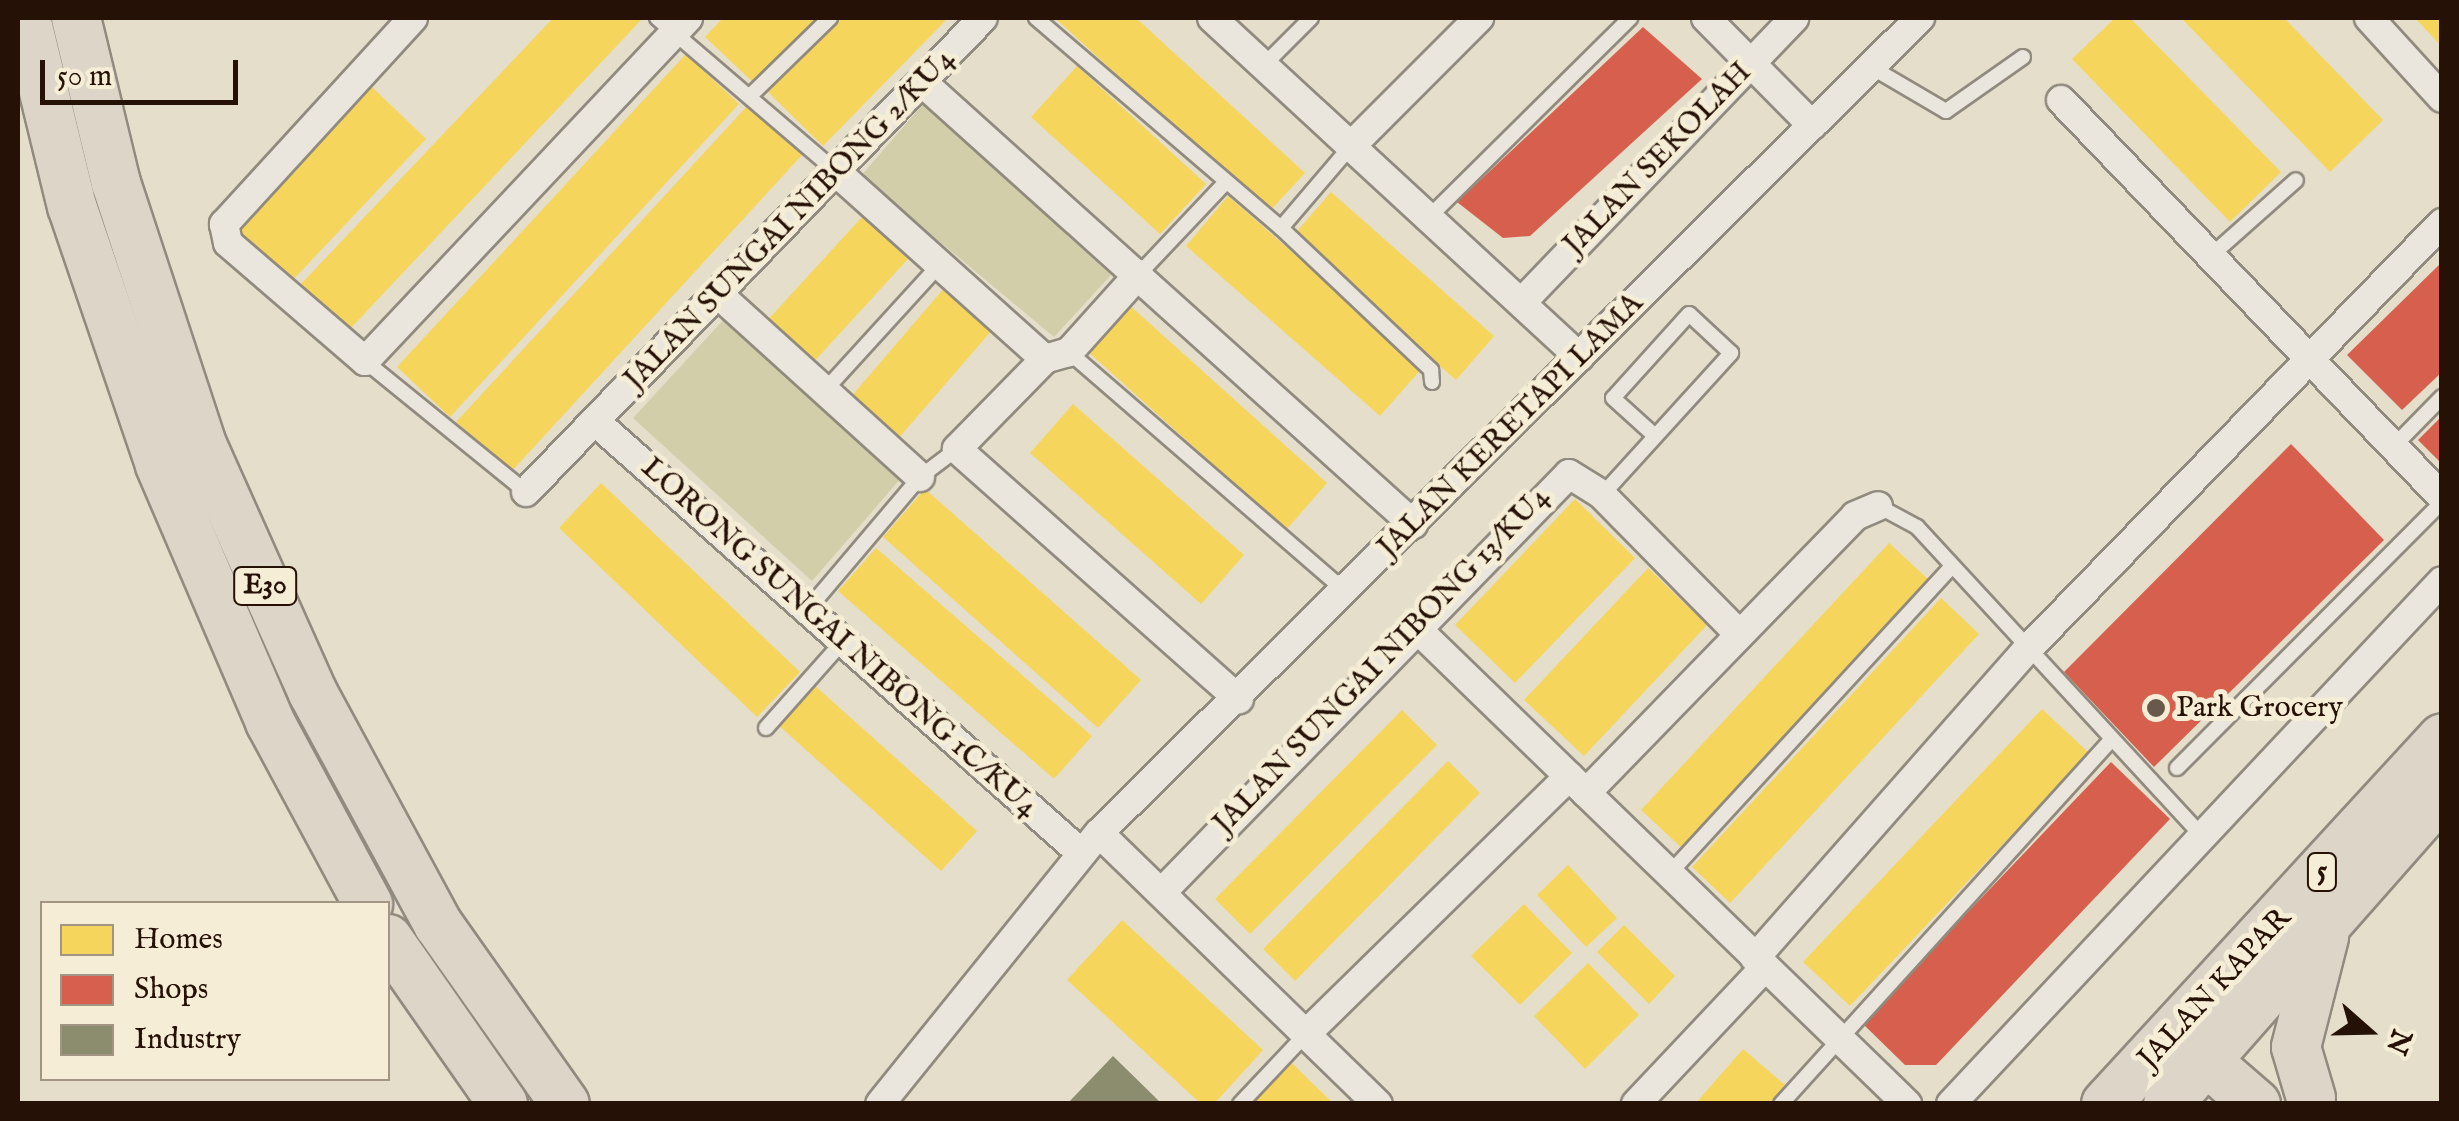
<!DOCTYPE html>
<html>
<head>
<meta charset="utf-8">
<style>
  body { margin:0 }
  #map { position:relative; width:2459px; height:1121px; overflow:hidden; background:#e5decb; font-family:"IM FELL English",serif }
  div>[style] { position:absolute }
  [style*='--x'] { left:calc(var(--x)*1px); top:calc(var(--y)*1px); width:calc(var(--w)*1px); rotate:calc(var(--a)*1deg) }
  .green>* { inset:0; background:#d1cea9 }
  .homes>* { inset:0; background:#f6d55c }
  .shops>* { inset:0; background:#d6604d }
  .industry>* { inset:0; background:#8c8c6e }
  .roads { filter:drop-shadow(2px 0 #918a7f) drop-shadow(-2px 0 #918a7f) drop-shadow(0 2px #918a7f) drop-shadow(0 -2px #918a7f) }
  .lane>* { height:14px; margin:-7px; padding:0 7px; transform-origin:7px; border-radius:7px; background:#eae6dd }
  .street>* { height:28px; margin:-14px; padding:0 14px; transform-origin:14px; border-radius:14px; background:#eae6dd }
  .highway>* { height:48px; margin:-24px; padding:0 24px; transform-origin:24px; border-radius:24px; background:#ddd6c8 }
  .dots>* { width:28px; height:28px; translate:-50% -50%; box-sizing:border-box; border:5px solid #f5edd6; border-radius:50% }
  span { translate:-50% -50%; white-space:nowrap; text-align:center; line-height:1.15; -webkit-text-stroke:10px #f5edd6; paint-order:stroke }
  .shield-label span { padding:2px 8px; background:#f5edd6; border:2px solid; border-radius:8px; -webkit-text-stroke-width:0 }
  .shield-label { font-size:28px; color:#251106; font-weight:700 }
  .street-label { font-size:30px; color:#251106 }
  .poi-label { font-size:30px; color:#251106 }
  .left { translate:0 -50%; text-align:left }
  .frame { position:absolute; inset:0; border:20px solid #251106; pointer-events:none }
  .legend { position:absolute; left:40px; top:901px; width:350px; height:180px; box-sizing:border-box; background:#f5edd6; border:2px solid #a29583; margin:0; padding:12px 18px; list-style:none; font-size:30px; color:#251106 }
  .legend li { display:flex; align-items:center; gap:20px; height:50px }
  .legend b { width:50px; border:2px solid #a29583 }
  .north { position:absolute; left:2319px; top:981px; width:100px; height:100px; -webkit-text-stroke:8px #f5edd6; paint-order:stroke; rotate:110deg; font-size:28px; font-weight:700; line-height:40px; text-align:center; color:#251106 }
  .north::after { content:''; display:block; margin:auto; width:35px; height:45px; background:#251106; clip-path:polygon(50% 0,100% 100%,50% 72%,0 100%) }
  .scale { position:absolute; left:40px; top:60px; width:198px; height:45px; box-sizing:border-box; border:5px solid #251106; border-top:0; padding-left:12px; font-size:30px; line-height:35px; white-space:nowrap; color:#251106; -webkit-text-stroke:8px #f5edd6; paint-order:stroke }
</style>
</head>
<body>
<div id="map">
  <div class="green">
    <i style="clip-path:polygon(923px 104px,1111px 275px,1054px 337px,861px 176px)"></i>
    <i style="clip-path:polygon(726px 317px,902px 477px,812px 581px,633px 418px)"></i>
  </div>
  <div class="homes">
    <i style="clip-path:polygon(553px 18px,643px 18px,349px 330px,301px 284px)"></i>
    <i style="clip-path:polygon(723px 18px,820px 18px,757px 86px,705px 37px)"></i>
    <i style="clip-path:polygon(840px 18px,948px 18px,823px 146px,768px 92px)"></i>
    <i style="clip-path:polygon(1055px 18px,1136px 18px,1305px 173px,1268px 213px)"></i>
    <i style="clip-path:polygon(2115px 18px,2130px 18px,2281px 172px,2230px 222px,2072px 59px)"></i>
    <i style="clip-path:polygon(2181px 18px,2284px 18px,2383px 120px,2330px 172px)"></i>
    <i style="clip-path:polygon(2415px 18px,2442px 18px,2442px 47px)"></i>
    <i style="clip-path:polygon(686px 54px,739px 104px,450px 417px,397px 367px)"></i>
    <i style="clip-path:polygon(1077px 66px,1206px 184px,1160px 234px,1031px 117px)"></i>
    <i style="clip-path:polygon(371px 86px,426px 139px,290px 283px,234px 230px)"></i>
    <i style="clip-path:polygon(748px 105px,802px 155px,511px 472px,456px 422px)"></i>
    <i style="clip-path:polygon(1331px 192px,1494px 336px,1456px 380px,1292px 237px)"></i>
    <i style="clip-path:polygon(1228px 196px,1423px 367px,1380px 416px,1186px 246px)"></i>
    <i style="clip-path:polygon(862px 217px,908px 259px,810px 366px,764px 324px)"></i>
    <i style="clip-path:polygon(945px 287px,993px 329px,897px 440px,849px 399px)"></i>
    <i style="clip-path:polygon(1127px 303px,1327px 483px,1286px 530px,1086px 350px)"></i>
    <i style="clip-path:polygon(1073px 404px,1244px 555px,1201px 604px,1030px 453px)"></i>
    <i style="clip-path:polygon(601px 483px,800px 672px,757px 717px,559px 528px)"></i>
    <i style="clip-path:polygon(925px 489px,1141px 680px,1098px 728px,883px 537px)"></i>
    <i style="clip-path:polygon(1575px 499px,1635px 558px,1515px 683px,1455px 625px)"></i>
    <i style="clip-path:polygon(1889px 543px,1930px 581px,1682px 848px,1641px 810px)"></i>
    <i style="clip-path:polygon(876px 548px,1092px 736px,1054px 779px,838px 591px)"></i>
    <i style="clip-path:polygon(1648px 568px,1707px 625px,1584px 756px,1524px 700px)"></i>
    <i style="clip-path:polygon(1941px 598px,1979px 634px,1730px 903px,1692px 867px)"></i>
    <i style="clip-path:polygon(813px 684px,977px 831px,941px 871px,777px 724px)"></i>
    <i style="clip-path:polygon(2042px 709px,2089px 753px,1850px 1006px,1803px 962px)"></i>
    <i style="clip-path:polygon(1402px 710px,1437px 745px,1250px 934px,1215px 899px)"></i>
    <i style="clip-path:polygon(1448px 761px,1480px 793px,1295px 981px,1263px 949px)"></i>
    <i style="clip-path:polygon(1568px 865px,1617px 918px,1586px 947px,1537px 895px)"></i>
    <i style="clip-path:polygon(1524px 904px,1572px 953px,1520px 1005px,1471px 956px)"></i>
    <i style="clip-path:polygon(1122px 920px,1263px 1050px,1214px 1104px,1201px 1104px,1067px 980px)"></i>
    <i style="clip-path:polygon(1624px 925px,1675px 976px,1649px 1004px,1597px 952px)"></i>
    <i style="clip-path:polygon(1588px 963px,1639px 1015px,1585px 1069px,1534px 1016px)"></i>
    <i style="clip-path:polygon(1743px 1049px,1785px 1085px,1769px 1104px,1695px 1104px)"></i>
    <i style="clip-path:polygon(1289px 1060px,1307px 1078px,1334px 1104px,1247px 1104px)"></i>
  </div>
  <div class="shops">
    <i style="clip-path:polygon(1643px 27px,1702px 79px,1530px 236px,1503px 238px,1457px 202px)"></i>
    <i style="clip-path:polygon(2442px 262px,2442px 372px,2402px 410px,2347px 355px)"></i>
    <i style="clip-path:polygon(2442px 416px,2442px 464px,2418px 440px)"></i>
    <i style="clip-path:polygon(2291px 444px,2384px 540px,2154px 767px,2064px 672px)"></i>
    <i style="clip-path:polygon(2111px 762px,2170px 819px,1936px 1065px,1905px 1065px,1862px 1023px)"></i>
  </div>
  <div class="industry">
    <i style="clip-path:polygon(1113px 1056px,1162px 1104px,1067px 1104px)"></i>
  </div>
  <div class="roads">
    <div class="lane">
      <i style="--x:657;--y:18;--w:232;--a:40.6"></i>
      <i style="--x:1036;--y:18;--w:323;--a:40.6"></i>
      <i style="--x:1281;--y:228;--w:207;--a:43.4"></i>
      <i style="--x:1431;--y:370;--w:12;--a:85"></i>
      <i style="--x:1267;--y:62;--w:62;--a:-45"></i>
      <i style="--x:1871;--y:67;--w:87;--a:30.4"></i>
      <i style="--x:1946;--y:111;--w:94;--a:-35"></i>
      <i style="--x:752;--y:94;--w:109;--a:-44.3"></i>
      <i style="--x:1427;--y:219;--w:286;--a:-44.7"></i>
      <i style="--x:1281;--y:228;--w:108;--a:-49.5"></i>
      <i style="--x:2215;--y:252;--w:108;--a:-41.6"></i>
      <i style="--x:1139;--y:274;--w:124;--a:-46.6"></i>
      <i style="--x:1069;--y:352;--w:365;--a:40.9"></i>
      <i style="--x:365;--y:361;--w:208;--a:39.1"></i>
      <i style="--x:826;--y:389;--w:171;--a:-47.6"></i>
      <i style="--x:2393;--y:447;--w:70;--a:-45.6"></i>
      <i style="--x:1602;--y:495;--w:192;--a:-47.7"></i>
      <i style="--x:1731;--y:353;--w:57;--a:-137.1"></i>
      <i style="--x:1689;--y:314;--w:113;--a:132.1"></i>
      <i style="--x:1613;--y:398;--w:57;--a:42.1"></i>
      <i style="--x:1878;--y:506;--w:44;--a:28.3"></i>
      <i style="--x:1917;--y:527;--w:418;--a:47.3"></i>
      <i style="--x:809;--y:608;--w:172;--a:-49.7"></i>
      <i style="--x:920;--y:477;--w:46;--a:-37.1"></i>
      <i style="--x:766;--y:728;--w:118;--a:-48.4"></i>
      <i style="--x:2177;--y:768;--w:375;--a:-45.1"></i>
      <i style="--x:1669;--y:874;--w:417;--a:-47.4"></i>
      <i style="--x:1240;--y:1104;--w:98;--a:-46.7"></i>
      <i style="--x:1781;--y:1104;--w:491;--a:-47.8"></i>
    </div>
    <div class="street">
      <i style="--x:413;--y:18;--w:280;--a:132.5"></i>
      <i style="--x:224;--y:224;--w:19;--a:78"></i>
      <i style="--x:228;--y:243;--w:181;--a:40.7"></i>
      <i style="--x:365;--y:361;--w:471;--a:-46.7"></i>
      <i style="--x:1212;--y:18;--w:500;--a:42.7"></i>
      <i style="--x:1706;--y:18;--w:151;--a:45.3"></i>
      <i style="--x:2369;--y:18;--w:108;--a:47.6"></i>
      <i style="--x:922;--y:82;--w:661;--a:41.99"></i>
      <i style="--x:2061;--y:100;--w:550;--a:46.18"></i>
      <i style="--x:1352;--y:145;--w:180;--a:-45"></i>
      <i style="--x:833;--y:169;--w:285;--a:41.9"></i>
      <i style="--x:1139;--y:274;--w:105;--a:131.9"></i>
      <i style="--x:1069;--y:352;--w:25;--a:164"></i>
      <i style="--x:1045;--y:359;--w:126;--a:134.4"></i>
      <i style="--x:957;--y:449;--w:377;--a:41.6"></i>
      <i style="--x:717;--y:293;--w:274;--a:42.2"></i>
      <i style="--x:1523;--y:301;--w:392;--a:-46.2"></i>
      <i style="--x:597;--y:423;--w:647;--a:41.62"></i>
      <i style="--x:526;--y:492;--w:658;--a:-46.05"></i>
      <i style="--x:1414;--y:626;--w:687;--a:44.11"></i>
      <i style="--x:1586;--y:793;--w:386;--a:-45.8"></i>
      <i style="--x:1855;--y:516;--w:25;--a:-23"></i>
      <i style="--x:1099;--y:833;--w:389;--a:44.2"></i>
      <i style="--x:1162;--y:892;--w:583;--a:-45.76"></i>
      <i style="--x:1569;--y:474;--w:39;--a:32"></i>
      <i style="--x:1602;--y:495;--w:195;--a:45.4"></i>
      <i style="--x:1755;--y:958;--w:409;--a:-48.6"></i>
      <i style="--x:2026;--y:651;--w:597;--a:-45.81"></i>
      <i style="--x:1307;--y:1033;--w:367;--a:-44.4"></i>
      <i style="--x:880;--y:1104;--w:348;--a:-51.1"></i>
      <i style="--x:1099;--y:833;--w:1157;--a:-44.79"></i>
      <i style="--x:1636;--y:1104;--w:188;--a:-46.7"></i>
      <i style="--x:1951;--y:1104;--w:717;--a:-46.81"></i>
    </div>
    <div class="highway">
      <i style="--x:26;--y:18;--w:194;--a:76.3"></i>
      <i style="--x:72;--y:206;--w:274;--a:71.2"></i>
      <i style="--x:160;--y:465;--w:280;--a:66.8"></i>
      <i style="--x:270;--y:722;--w:207;--a:61.7"></i>
      <i style="--x:76;--y:18;--w:170;--a:76.4"></i>
      <i style="--x:116;--y:183;--w:278;--a:71.8"></i>
      <i style="--x:203;--y:447;--w:269;--a:65.9"></i>
      <i style="--x:313;--y:693;--w:263;--a:61.6"></i>
      <i style="--x:438;--y:924;--w:220;--a:54.8"></i>
      <i style="--x:388;--y:939;--w:201;--a:55.1"></i>
      <i style="--x:2182;--y:1040;--w:98;--a:40.9"></i>
      <i style="--x:2311;--y:1098;--w:53;--a:-106.4"></i>
      <i style="--x:2296;--y:1047;--w:114;--a:-75.7"></i>
      <i style="--x:2106;--y:1104;--w:497;--a:-47.4"></i>
      <i style="--x:2168;--y:1104;--w:414;--a:-48.6"></i>
    </div>
  </div>
  <div class="dots">
    <i style="left:2156px;top:708px;background:#68594b"></i>
  </div>
  <div class="shield-label">
    <span style="left:265px;top:586px">E30</span>
    <span style="left:2322px;top:872px">5</span>
  </div>
  <div class="street-label">
    <span style="left:1658px;top:159px;rotate:-46deg">JALAN SEKOLAH</span>
    <span style="left:790px;top:220px;rotate:-46deg">JALAN SUNGAI NIBONG 2/KU4</span>
    <span style="left:1511px;top:426px;rotate:-45deg">JALAN KERETAPI LAMA</span>
    <span style="left:839px;top:638px;rotate:42deg">LORONG SUNGAI NIBONG 1C/KU4</span>
    <span style="left:1382px;top:661px;rotate:-46deg">JALAN SUNGAI NIBONG 13/KU4</span>
    <span style="left:2215px;top:989px;rotate:-47deg">JALAN KAPAR</span>
  </div>
  <div class="poi-label">
    <span class="left" style="left:2176px;top:708px">Park Grocery</span>
  </div>
  <div class="frame"></div>
  <ul class="legend">
  <li><b style="height:28px;background:#f6d55c"></b>Homes</li>
  <li><b style="height:28px;background:#d6604d"></b>Shops</li>
  <li><b style="height:28px;background:#8c8c6e"></b>Industry</li>
  </ul>
  <div class="north">N</div>
  <div class="scale">50 m</div>
</div>
</body>
</html>
